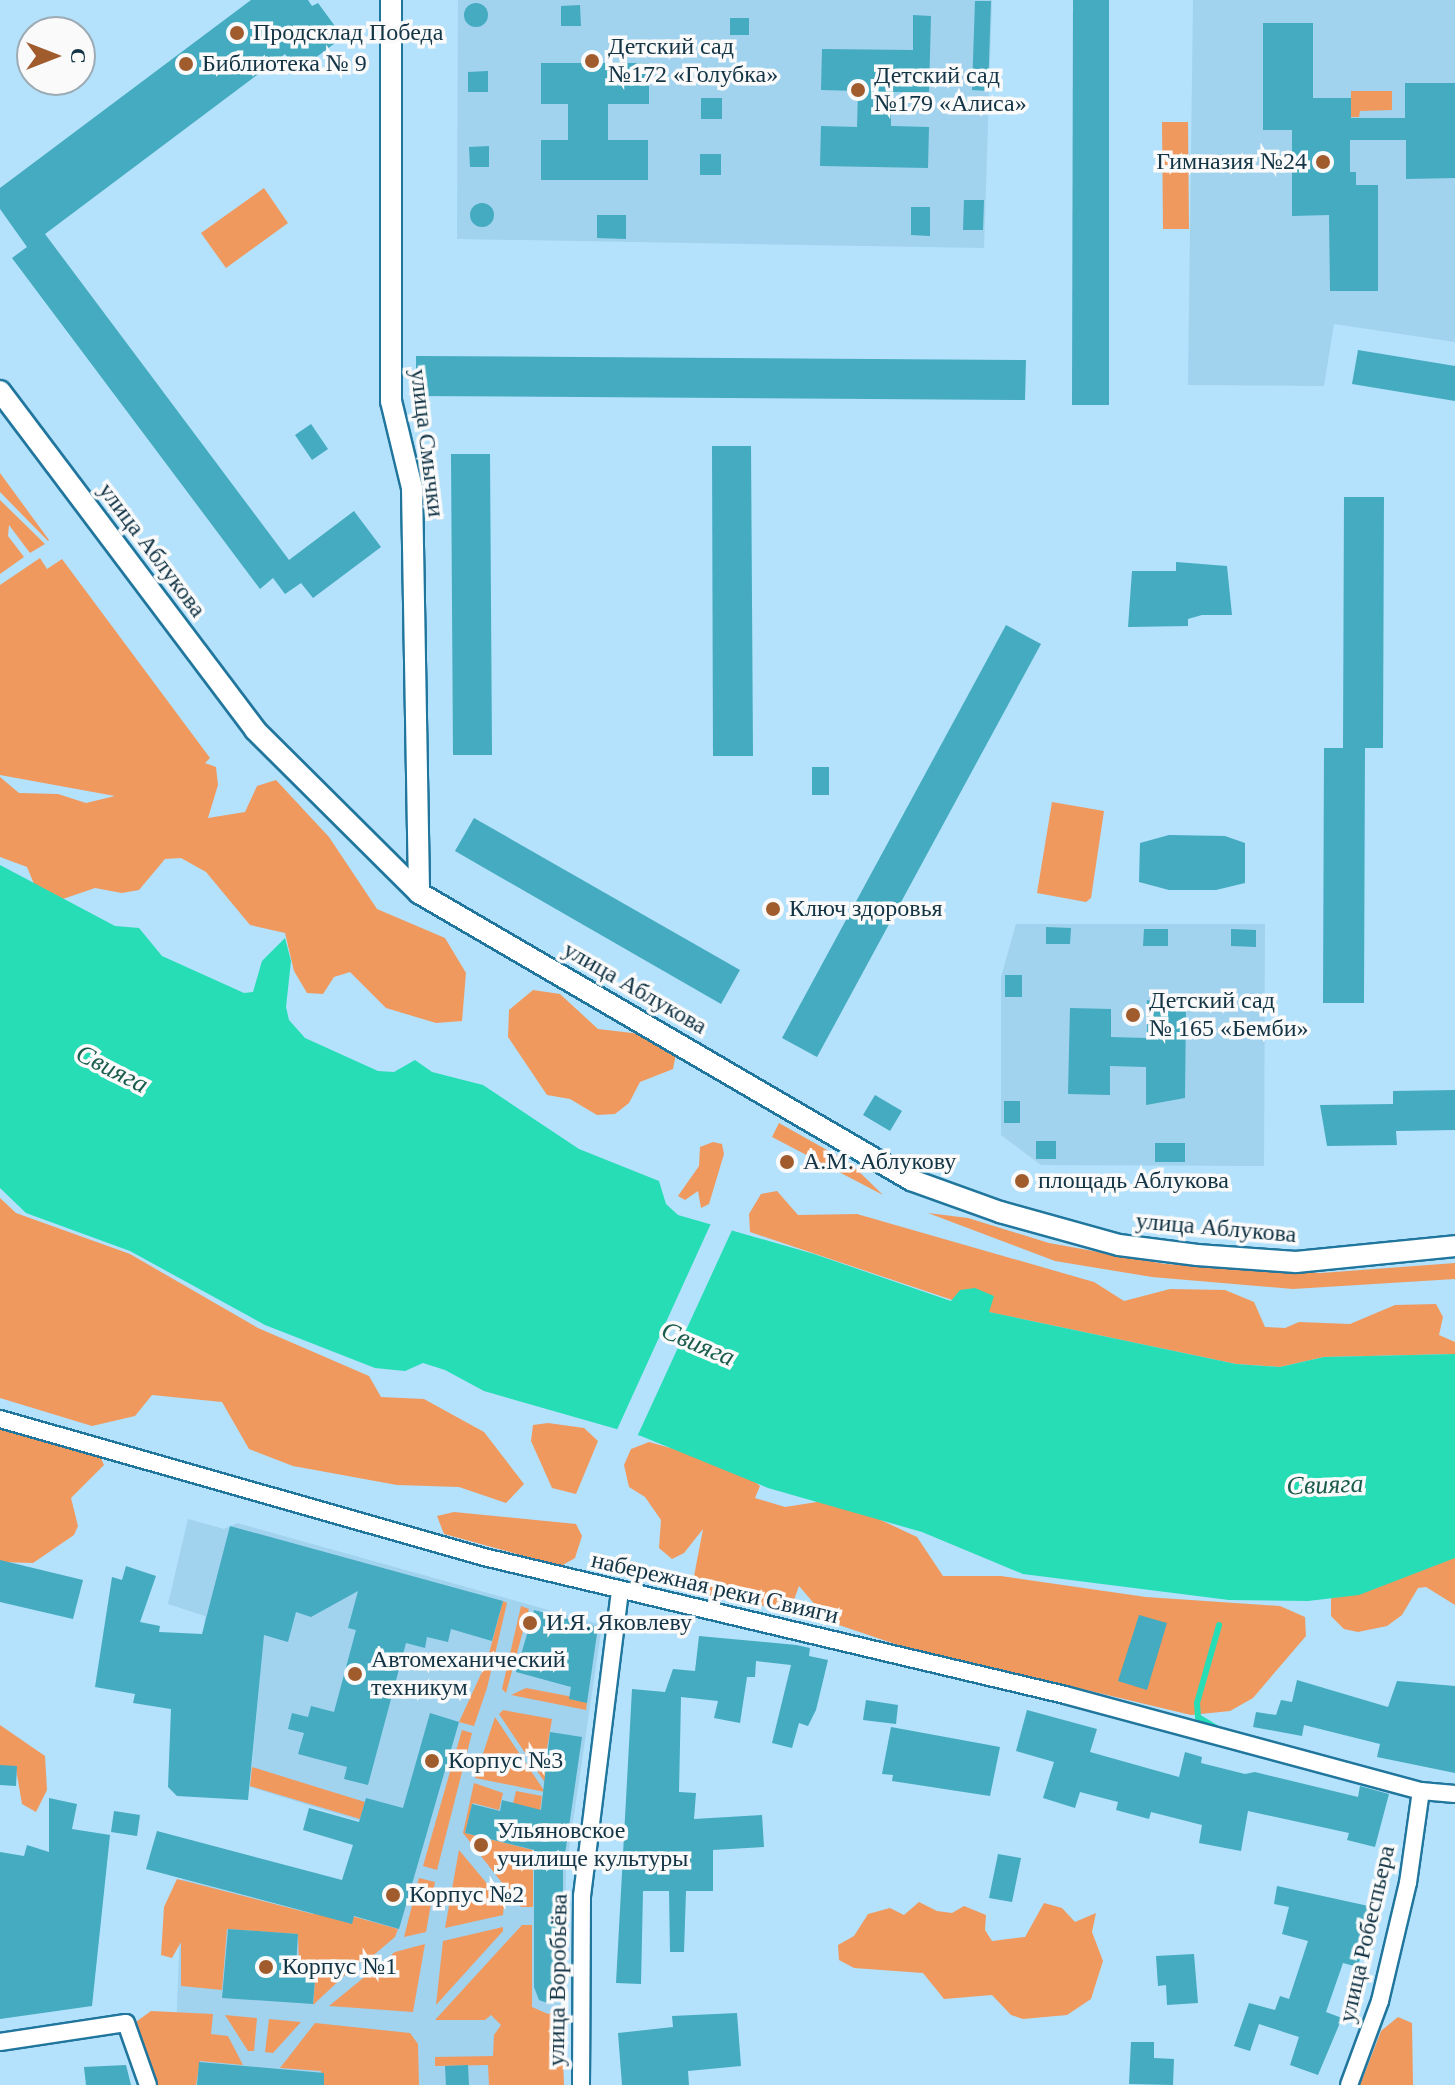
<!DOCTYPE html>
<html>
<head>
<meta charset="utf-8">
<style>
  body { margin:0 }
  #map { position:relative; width:1455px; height:2085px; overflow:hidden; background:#b4e1fb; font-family:Georgia,serif }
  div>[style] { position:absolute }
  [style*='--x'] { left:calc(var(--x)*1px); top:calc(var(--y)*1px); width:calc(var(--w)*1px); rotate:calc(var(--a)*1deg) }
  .built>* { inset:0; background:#a1d2ee }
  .green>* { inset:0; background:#f0995f }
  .water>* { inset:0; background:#26ddb6 }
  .pier>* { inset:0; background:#b4e1fb }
  .stream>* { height:6px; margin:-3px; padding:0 3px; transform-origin:3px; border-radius:3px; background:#26ddb6 }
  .building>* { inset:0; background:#44abc0 }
  .round { border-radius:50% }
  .roads { filter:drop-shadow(2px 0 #21769d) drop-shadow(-2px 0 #21769d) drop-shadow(0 2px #21769d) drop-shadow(0 -2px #21769d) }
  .minor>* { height:16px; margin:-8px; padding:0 8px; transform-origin:8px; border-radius:8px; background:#fff }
  .tertiary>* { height:20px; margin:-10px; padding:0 10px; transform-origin:10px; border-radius:10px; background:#fff }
  .dots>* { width:22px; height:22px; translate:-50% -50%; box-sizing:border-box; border:4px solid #fafafa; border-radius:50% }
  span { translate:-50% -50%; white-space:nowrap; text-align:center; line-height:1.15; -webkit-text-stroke:7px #fafafa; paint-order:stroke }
  .poi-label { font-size:24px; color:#123445 }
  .left { translate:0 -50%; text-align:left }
  .right { translate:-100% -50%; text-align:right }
  .street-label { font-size:24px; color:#123445 }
  .water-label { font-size:26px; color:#195c4c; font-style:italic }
  .north { position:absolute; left:16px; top:16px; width:80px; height:80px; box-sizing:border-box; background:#fafafa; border:2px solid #9dabb2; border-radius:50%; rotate:90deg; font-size:22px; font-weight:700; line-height:32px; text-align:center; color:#123445 }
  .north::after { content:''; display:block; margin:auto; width:28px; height:36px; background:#a05c2c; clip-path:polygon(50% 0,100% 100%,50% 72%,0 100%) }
</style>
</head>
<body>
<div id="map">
  <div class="built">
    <i style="clip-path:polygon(458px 0,992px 0,984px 248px,457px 239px)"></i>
    <i style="clip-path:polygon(1193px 0,1455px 0,1455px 342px,1334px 324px,1324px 386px,1188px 385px)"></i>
    <i style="clip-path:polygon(1016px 924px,1265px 924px,1264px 1166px,1041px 1165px,1001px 1135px,1001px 977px)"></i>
    <i style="clip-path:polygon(188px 1519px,224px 1529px,237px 1523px,602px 1625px,566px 1869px,564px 1999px,559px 2006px,564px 2085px,174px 2085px,182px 1879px,313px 1914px,316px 1906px,370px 1921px,396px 1832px,250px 1787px,260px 1676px,202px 1672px,205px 1616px,168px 1604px)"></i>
  </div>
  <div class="green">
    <i style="clip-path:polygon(1351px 91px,1392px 91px,1392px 110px,1360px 111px,1359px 117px,1351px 117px)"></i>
    <i style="clip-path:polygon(1162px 122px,1188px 122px,1189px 229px,1163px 229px)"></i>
    <i style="clip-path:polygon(264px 188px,288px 223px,226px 268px,201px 233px)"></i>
    <i style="clip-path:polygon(0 473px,49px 540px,48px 541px,0 492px)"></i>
    <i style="clip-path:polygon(0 500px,45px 544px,30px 553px,9px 525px,8px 536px,24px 557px,0 574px)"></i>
    <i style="clip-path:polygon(40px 558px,47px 569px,62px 559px,210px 758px,205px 763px,216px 767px,218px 785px,208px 818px,245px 812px,257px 786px,276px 780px,329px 837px,377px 909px,445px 938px,466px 973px,462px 1021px,436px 1023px,386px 1008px,350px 972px,334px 977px,323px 994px,307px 993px,294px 971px,285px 933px,250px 925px,206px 872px,181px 858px,165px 859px,139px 890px,122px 893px,95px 888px,60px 900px,37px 891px,27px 867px,0 857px,0 777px,19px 793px,58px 794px,86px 803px,115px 796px,0 775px,0 585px)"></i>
    <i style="clip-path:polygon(1052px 802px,1104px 811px,1091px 898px,1086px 902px,1037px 893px)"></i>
    <i style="clip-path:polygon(533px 990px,560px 994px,598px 1029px,641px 1034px,676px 1054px,673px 1069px,640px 1082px,629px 1103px,615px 1114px,597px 1115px,570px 1099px,547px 1095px,508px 1037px,509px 1010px)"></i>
    <i style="clip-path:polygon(779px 1123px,850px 1163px,883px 1195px,772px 1137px)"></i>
    <i style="clip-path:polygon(713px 1142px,722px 1144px,724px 1154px,709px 1204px,701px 1208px,698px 1191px,685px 1200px,678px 1196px,699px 1166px,700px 1147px)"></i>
    <i style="clip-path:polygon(777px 1191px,798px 1215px,857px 1214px,1094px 1282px,1124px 1301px,1170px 1289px,1225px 1290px,1254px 1302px,1265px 1327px,1285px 1328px,1299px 1322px,1350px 1324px,1395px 1305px,1436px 1304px,1443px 1317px,1439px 1335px,1455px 1342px,1455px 1354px,1324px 1357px,1280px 1367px,1236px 1364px,988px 1312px,750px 1232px,749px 1214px,761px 1194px)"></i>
    <i style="clip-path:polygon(0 1198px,16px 1213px,130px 1254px,258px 1328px,369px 1376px,381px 1397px,424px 1399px,484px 1432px,524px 1484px,506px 1503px,459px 1487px,397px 1485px,293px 1466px,249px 1449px,222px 1402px,152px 1395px,135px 1416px,92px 1426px,0 1398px)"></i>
    <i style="clip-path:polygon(928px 1213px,968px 1218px,1049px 1243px,1165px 1264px,1321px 1273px,1455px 1263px,1455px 1279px,1293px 1289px,1152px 1277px,1055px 1261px)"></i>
    <i style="clip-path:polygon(548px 1423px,584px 1428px,598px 1441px,576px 1494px,552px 1488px,531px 1441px,533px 1425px)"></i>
    <i style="clip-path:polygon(0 1428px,99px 1454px,104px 1465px,71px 1498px,78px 1526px,74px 1535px,33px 1563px,0 1562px)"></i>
    <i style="clip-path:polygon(649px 1442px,737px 1467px,760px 1486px,755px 1498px,785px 1507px,836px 1499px,917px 1537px,943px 1576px,1001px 1576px,1146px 1597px,1280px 1606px,1305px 1617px,1306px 1636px,1253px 1698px,1230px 1711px,1191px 1715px,901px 1646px,830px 1622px,799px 1586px,790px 1611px,691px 1592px,703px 1529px,684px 1553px,672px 1559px,659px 1548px,661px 1520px,645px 1497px,629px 1487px,624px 1465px,631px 1449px)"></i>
    <i style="clip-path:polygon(454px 1512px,576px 1524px,582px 1536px,575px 1558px,561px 1566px,444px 1534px,437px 1516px)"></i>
    <i style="clip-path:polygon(1455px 1557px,1455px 1605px,1426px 1587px,1418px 1588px,1402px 1615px,1387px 1626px,1358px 1632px,1344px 1629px,1331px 1616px,1331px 1599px,1340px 1590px)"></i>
    <i style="clip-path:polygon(503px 1601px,507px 1603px,487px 1688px,474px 1726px,459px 1722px,487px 1661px)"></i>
    <i style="clip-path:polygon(521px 1606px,529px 1609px,506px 1693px,502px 1689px)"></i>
    <i style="clip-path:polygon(526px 1688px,568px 1696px,587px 1703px,586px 1710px,511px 1695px)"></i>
    <i style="clip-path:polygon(503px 1710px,552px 1719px,543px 1772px,576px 1778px,546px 1784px,499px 1714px)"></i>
    <i style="clip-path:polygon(495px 1717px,545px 1792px,475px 1778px)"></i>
    <i style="clip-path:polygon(0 1725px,45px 1756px,47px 1790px,36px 1812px,22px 1804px,16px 1769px,0 1767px)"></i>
    <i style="clip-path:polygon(462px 1730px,472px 1733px,437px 1870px,423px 1866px)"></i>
    <i style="clip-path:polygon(252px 1767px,365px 1802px,360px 1819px,250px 1786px)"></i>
    <i style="clip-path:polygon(474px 1783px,503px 1793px,499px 1810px,473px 1803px,465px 1833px,564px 1858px,563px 1869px,533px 1869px,533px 1907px,521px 1907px,463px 1833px)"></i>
    <i style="clip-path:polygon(516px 1791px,542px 1796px,539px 1819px,511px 1812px)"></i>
    <i style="clip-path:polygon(459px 1850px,504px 1904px,503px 1915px,445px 1928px)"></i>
    <i style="clip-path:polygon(419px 1878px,435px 1882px,426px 1932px,404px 1937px)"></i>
    <i style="clip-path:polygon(177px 1879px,313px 1914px,316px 1906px,398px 1929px,395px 1937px,363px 1964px,360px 1961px,313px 2005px,316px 1968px,299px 1966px,298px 1934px,227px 1929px,222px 1990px,181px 1986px,181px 1942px,172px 1958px,161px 1955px,164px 1907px)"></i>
    <i style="clip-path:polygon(919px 1902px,937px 1911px,952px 1913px,964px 1906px,986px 1915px,985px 1930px,992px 1941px,1025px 1937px,1044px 1903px,1062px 1908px,1075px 1922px,1096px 1913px,1092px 1932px,1103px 1961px,1091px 1999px,1067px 2015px,1023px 2019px,1011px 2015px,992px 1995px,944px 1999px,923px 1973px,854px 1968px,839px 1960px,838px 1945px,854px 1936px,868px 1914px,890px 1908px,904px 1915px)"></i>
    <i style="clip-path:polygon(522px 1925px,532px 1925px,532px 2007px,548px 2014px,561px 2009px,564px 2085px,489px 2085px,488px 2065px,435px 2066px,435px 2057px,493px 2056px,494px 2035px,501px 2025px,491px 2015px,485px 2020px,435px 2020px)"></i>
    <i style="clip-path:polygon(503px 1927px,503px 1931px,436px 2005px,443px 1941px)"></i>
    <i style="clip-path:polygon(425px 1944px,413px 2012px,329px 2006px,395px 1952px)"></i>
    <i style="clip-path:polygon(151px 2011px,213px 2014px,211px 2034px,228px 2036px,243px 2065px,200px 2061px,196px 2085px,153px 2085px,133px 2024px)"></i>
    <i style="clip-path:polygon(225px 2015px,257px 2018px,254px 2051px,248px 2051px)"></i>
    <i style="clip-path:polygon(1398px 2017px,1412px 2023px,1413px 2085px,1360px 2085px,1381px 2031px)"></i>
    <i style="clip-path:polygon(269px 2019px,301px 2022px,273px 2053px,265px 2052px)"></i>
    <i style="clip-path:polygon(315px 2023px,410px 2033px,418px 2044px,419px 2085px,320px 2085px,321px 2071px,280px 2068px)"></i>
  </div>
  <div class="water">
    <i style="clip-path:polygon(0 865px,115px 926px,139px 928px,162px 956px,244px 993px,253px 992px,262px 961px,285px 938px,291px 961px,286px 1007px,289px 1020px,305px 1038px,378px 1071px,394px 1072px,415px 1060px,432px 1072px,483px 1085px,579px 1149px,659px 1181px,666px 1204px,678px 1215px,814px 1254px,951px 1301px,960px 1290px,975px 1288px,994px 1296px,989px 1312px,1236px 1364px,1280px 1367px,1324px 1357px,1455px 1354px,1455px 1558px,1359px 1595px,1308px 1601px,1229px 1600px,1023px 1574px,922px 1532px,768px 1488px,641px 1436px,484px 1391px,445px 1370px,423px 1363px,405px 1371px,375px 1368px,265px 1325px,130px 1251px,26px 1213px,0 1188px)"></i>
  </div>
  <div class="pier">
    <i style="clip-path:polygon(713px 1219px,733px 1228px,636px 1439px,615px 1434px)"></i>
  </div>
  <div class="stream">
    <i style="--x:1218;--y:1729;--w:23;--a:-149"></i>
    <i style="--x:1198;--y:1717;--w:14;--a:-94"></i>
    <i style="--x:1197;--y:1703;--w:81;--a:-74.2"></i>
  </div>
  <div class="building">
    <i style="clip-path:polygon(251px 0,308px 0,312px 6px,318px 3px,343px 37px,298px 71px,285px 54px,45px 234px,289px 560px,354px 511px,381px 547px,313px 598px,301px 583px,285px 594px,273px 578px,260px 589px,12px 258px,27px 247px,0 209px,0 188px)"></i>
    <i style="clip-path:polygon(1073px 0,1109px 0,1109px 405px,1072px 405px)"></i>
    <i style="clip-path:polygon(975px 1px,991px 1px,988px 91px,972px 90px)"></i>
    <i class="round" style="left:464px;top:3px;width:24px;height:24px"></i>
    <i style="clip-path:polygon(580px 5px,581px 26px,561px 26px,561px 6px)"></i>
    <i style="clip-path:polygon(913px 15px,931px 16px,929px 92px,891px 92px,891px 126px,929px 127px,928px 168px,820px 166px,821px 126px,857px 127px,858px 91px,821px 90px,822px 49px,913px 50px)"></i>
    <i style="clip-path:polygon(730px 18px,749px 18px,749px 35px,730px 35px)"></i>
    <i style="clip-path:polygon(1263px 23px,1313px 23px,1313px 98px,1351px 98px,1351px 118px,1405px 118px,1405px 83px,1455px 83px,1455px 178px,1406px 179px,1406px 140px,1350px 140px,1350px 172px,1356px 172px,1356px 185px,1378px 185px,1378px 291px,1330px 291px,1329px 215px,1292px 216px,1292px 130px,1263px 130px)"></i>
    <i style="clip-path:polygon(541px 63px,649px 63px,649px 104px,608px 104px,608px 140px,648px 140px,648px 180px,541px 180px,541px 140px,568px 140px,568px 104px,541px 104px)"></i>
    <i style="clip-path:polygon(488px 71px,488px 92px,468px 92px,468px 72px)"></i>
    <i style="clip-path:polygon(701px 98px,722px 98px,722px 119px,701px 119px)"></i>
    <i style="clip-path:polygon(489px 146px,489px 167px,470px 167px,469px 147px)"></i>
    <i style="clip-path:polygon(700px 154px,721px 154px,721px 175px,700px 175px)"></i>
    <i style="clip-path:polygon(964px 200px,984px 200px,983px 230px,963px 230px)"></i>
    <i class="round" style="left:470px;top:203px;width:24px;height:24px"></i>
    <i style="clip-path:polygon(911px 207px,930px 207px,930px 236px,911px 235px)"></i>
    <i style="clip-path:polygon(597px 215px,626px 215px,626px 239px,597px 238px)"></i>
    <i style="clip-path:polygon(1358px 350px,1455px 366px,1455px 401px,1352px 384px)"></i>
    <i style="clip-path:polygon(416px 356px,1026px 360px,1025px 400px,416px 396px)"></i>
    <i style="clip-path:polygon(311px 424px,328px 449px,312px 460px,295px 435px)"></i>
    <i style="clip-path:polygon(712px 446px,751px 446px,753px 756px,713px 756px)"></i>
    <i style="clip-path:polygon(451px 454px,490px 454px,492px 755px,453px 755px)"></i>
    <i style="clip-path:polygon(1344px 497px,1384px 497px,1383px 748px,1365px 748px,1364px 1003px,1323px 1003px,1324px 748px,1343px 748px)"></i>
    <i style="clip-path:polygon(1176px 562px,1227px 566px,1232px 615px,1202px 615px,1188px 619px,1188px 626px,1128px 627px,1132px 571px,1176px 571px)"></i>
    <i style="clip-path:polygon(1006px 625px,1041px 644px,817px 1057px,782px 1038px)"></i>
    <i style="clip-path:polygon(812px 767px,829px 767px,829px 795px,812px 795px)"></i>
    <i style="clip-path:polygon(474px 818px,740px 970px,721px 1004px,455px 851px)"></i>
    <i style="clip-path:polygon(1169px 835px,1225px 836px,1245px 843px,1245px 883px,1216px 890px,1169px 890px,1139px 882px,1140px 843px)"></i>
    <i style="clip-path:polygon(1046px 927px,1071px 928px,1070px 944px,1046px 944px)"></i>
    <i style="clip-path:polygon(1144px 929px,1168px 929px,1168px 946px,1143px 946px)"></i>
    <i style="clip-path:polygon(1231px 929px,1256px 930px,1256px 947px,1231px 946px)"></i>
    <i style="clip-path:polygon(1005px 975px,1022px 975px,1022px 997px,1005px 997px)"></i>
    <i style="clip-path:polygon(1147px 1000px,1186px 1008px,1185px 1098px,1146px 1105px,1146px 1067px,1110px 1066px,1110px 1095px,1068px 1094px,1070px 1008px,1111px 1009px,1111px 1037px,1147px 1038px)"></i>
    <i style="clip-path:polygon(1455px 1090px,1455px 1130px,1396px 1131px,1397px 1145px,1327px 1146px,1320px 1105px,1393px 1104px,1393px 1091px)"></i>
    <i style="clip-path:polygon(875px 1095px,902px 1111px,890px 1131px,863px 1115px)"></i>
    <i style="clip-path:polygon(1004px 1101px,1020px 1101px,1020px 1123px,1004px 1123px)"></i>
    <i style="clip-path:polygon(1036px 1141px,1056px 1141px,1056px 1159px,1036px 1159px)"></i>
    <i style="clip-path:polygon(1155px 1143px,1185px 1143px,1185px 1162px,1155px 1162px)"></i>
    <i style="clip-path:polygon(230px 1526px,503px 1601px,492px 1641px,451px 1629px,448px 1642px,427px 1637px,425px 1648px,406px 1643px,368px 1785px,344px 1779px,347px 1767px,298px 1754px,304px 1733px,288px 1729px,292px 1713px,308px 1717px,311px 1706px,334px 1712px,356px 1630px,348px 1628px,358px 1591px,311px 1617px,296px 1612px,288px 1642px,264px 1635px,248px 1800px,177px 1796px,168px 1787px,171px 1709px,133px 1703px,135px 1694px,95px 1687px,112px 1577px,122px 1580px,126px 1566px,156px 1576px,140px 1622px,160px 1626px,159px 1632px,202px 1634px)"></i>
    <i style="clip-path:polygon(0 1560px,83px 1580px,73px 1619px,0 1602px)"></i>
    <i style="clip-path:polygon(534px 1610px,598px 1627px,587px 1703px,569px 1699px,571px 1687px,516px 1672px)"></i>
    <i style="clip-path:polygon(1139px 1615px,1167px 1623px,1147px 1690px,1118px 1681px)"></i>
    <i style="clip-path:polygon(699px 1636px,796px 1645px,810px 1648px,809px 1656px,828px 1660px,816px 1710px,808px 1726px,799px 1723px,792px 1748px,772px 1743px,791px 1665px,756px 1661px,755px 1677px,747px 1677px,740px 1723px,714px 1718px,718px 1701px,681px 1697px,679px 1792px,696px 1793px,694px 1819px,762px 1815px,764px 1847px,713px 1850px,713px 1891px,686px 1891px,684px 1952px,670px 1952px,669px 1891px,643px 1891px,641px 1984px,616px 1983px,632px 1689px,665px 1692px,673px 1669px,695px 1671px)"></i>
    <i style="clip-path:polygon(1297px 1680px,1388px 1707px,1397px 1681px,1455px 1686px,1455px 1773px,1377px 1757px,1380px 1744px,1304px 1725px,1302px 1736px,1253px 1727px,1256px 1712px,1276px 1715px,1281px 1700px,1292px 1702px)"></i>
    <i style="clip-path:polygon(866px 1700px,898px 1705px,896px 1724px,863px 1720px)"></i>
    <i style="clip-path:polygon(1027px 1710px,1097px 1729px,1090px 1752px,1179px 1777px,1185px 1752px,1202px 1757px,1201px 1763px,1245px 1774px,1255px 1772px,1358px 1797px,1360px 1786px,1389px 1794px,1375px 1847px,1347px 1840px,1349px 1833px,1248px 1811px,1241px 1851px,1199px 1843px,1202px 1825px,1151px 1812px,1149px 1819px,1116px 1810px,1118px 1802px,1080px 1792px,1075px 1808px,1043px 1798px,1054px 1762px,1016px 1751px)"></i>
    <i style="clip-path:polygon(430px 1713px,459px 1722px,399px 1929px,354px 1916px,352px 1924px,146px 1869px,157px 1831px,342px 1880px,353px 1845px,303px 1830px,309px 1808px,359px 1822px,366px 1798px,403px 1808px)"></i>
    <i style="clip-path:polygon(891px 1727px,1000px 1747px,990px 1796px,892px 1781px,893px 1775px,882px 1774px)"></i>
    <i style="clip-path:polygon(550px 1732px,582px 1737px,563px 1868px,563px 1989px,550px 2004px,539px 2000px,534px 1987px,534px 1850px,465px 1833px,472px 1804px,500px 1811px,502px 1800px,541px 1810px)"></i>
    <i style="clip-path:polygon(0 1765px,17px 1766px,16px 1786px,0 1785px)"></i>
    <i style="clip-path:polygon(49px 1798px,77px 1804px,72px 1829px,110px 1835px,92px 2006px,0 2019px,0 1852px,24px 1856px,27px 1845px,49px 1852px)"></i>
    <i style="clip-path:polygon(114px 1811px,140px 1815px,137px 1836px,111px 1832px)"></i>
    <i style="clip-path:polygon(998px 1854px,1021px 1858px,1012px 1902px,989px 1898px)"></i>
    <i style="clip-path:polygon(1277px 1886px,1373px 1907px,1358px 1967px,1343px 1963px,1326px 2012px,1342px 2018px,1318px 2075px,1290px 2065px,1299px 2037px,1259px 2024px,1250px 2051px,1234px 2046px,1249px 2003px,1275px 2010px,1280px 1996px,1289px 1999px,1308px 1941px,1282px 1934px,1289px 1907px,1274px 1904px)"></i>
    <i style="clip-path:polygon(228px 1929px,298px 1934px,296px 1966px,316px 1967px,313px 2004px,222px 1998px)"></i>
    <i style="clip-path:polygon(1194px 1954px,1198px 2003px,1167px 2005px,1166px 1985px,1158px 1986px,1156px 1956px)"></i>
    <i style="clip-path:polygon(737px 2013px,741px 2066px,688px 2071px,689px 2085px,622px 2085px,618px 2033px,673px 2027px,672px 2016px)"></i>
    <i style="clip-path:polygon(1131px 2042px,1154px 2042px,1154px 2058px,1174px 2059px,1173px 2085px,1129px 2084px)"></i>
    <i style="clip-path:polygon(199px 2062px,324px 2073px,324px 2085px,197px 2085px)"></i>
    <i style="clip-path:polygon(126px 2065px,131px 2085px,86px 2085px,84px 2067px)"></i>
    <i style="clip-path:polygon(468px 2065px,469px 2085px,446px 2085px,445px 2066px)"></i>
  </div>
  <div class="roads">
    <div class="minor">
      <i style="--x:0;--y:1419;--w:503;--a:15.91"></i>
      <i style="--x:484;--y:1557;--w:597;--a:13.36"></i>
      <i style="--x:1065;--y:1695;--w:369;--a:15.1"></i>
      <i style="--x:1421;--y:1791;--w:34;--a:5"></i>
      <i style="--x:0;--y:2042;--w:127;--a:-8.6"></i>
      <i style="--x:126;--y:2023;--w:66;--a:70.5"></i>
      <i style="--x:581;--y:2085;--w:189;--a:-89.7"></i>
      <i style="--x:582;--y:1896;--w:307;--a:-82.9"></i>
      <i style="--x:1349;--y:2085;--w:90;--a:-69.7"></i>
      <i style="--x:1380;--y:2001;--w:121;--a:-76.7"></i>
      <i style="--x:1408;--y:1883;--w:93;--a:-82"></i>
    </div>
    <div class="tertiary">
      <i style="--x:391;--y:0;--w:401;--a:90"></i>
      <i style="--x:391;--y:401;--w:89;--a:76.4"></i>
      <i style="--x:412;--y:488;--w:405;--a:89"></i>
      <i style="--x:0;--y:391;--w:424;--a:53"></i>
      <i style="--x:255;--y:730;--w:231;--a:44.8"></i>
      <i style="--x:419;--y:893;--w:570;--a:30.26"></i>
      <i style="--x:911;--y:1180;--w:95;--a:19.8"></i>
      <i style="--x:1000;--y:1212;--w:123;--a:15.5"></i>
      <i style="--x:1119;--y:1245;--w:79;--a:7.3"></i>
      <i style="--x:1197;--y:1255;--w:99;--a:4"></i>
      <i style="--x:1296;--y:1262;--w:160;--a:-5.7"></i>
    </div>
  </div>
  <div class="dots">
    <i style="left:237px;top:33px;background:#a05c2c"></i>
    <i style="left:592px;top:61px;background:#a05c2c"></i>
    <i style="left:186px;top:64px;background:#a05c2c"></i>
    <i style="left:858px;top:90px;background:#a05c2c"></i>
    <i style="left:1323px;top:162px;background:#a05c2c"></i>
    <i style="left:773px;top:909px;background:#a05c2c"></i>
    <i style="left:1133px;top:1015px;background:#a05c2c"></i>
    <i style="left:787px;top:1162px;background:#a05c2c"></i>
    <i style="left:1022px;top:1181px;background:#a05c2c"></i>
    <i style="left:530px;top:1623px;background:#a05c2c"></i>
    <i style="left:355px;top:1674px;background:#a05c2c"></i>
    <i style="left:432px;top:1761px;background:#a05c2c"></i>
    <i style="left:481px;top:1845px;background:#a05c2c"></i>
    <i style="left:393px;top:1895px;background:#a05c2c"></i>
    <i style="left:266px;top:1967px;background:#a05c2c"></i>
  </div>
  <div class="poi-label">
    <span class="left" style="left:253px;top:33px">Продсклад Победа</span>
    <span class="left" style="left:608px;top:61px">Детский сад<br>№172 «Голубка»</span>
    <span class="left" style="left:202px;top:64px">Библиотека № 9</span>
    <span class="left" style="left:874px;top:90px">Детский сад<br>№179 «Алиса»</span>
    <span class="right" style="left:1307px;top:162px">Гимназия №24</span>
    <span class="left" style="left:789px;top:909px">Ключ здоровья</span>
    <span class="left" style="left:1149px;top:1015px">Детский сад<br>№ 165 «Бемби»</span>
    <span class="left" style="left:803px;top:1162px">А.М. Аблукову</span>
    <span class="left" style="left:1038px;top:1181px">площадь Аблукова</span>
    <span class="left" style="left:546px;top:1623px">И.Я. Яковлеву</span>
    <span class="left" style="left:371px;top:1674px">Автомеханический<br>техникум</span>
    <span class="left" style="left:448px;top:1761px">Корпус №3</span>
    <span class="left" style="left:497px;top:1845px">Ульяновское<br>училище культуры</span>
    <span class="left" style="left:409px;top:1895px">Корпус №2</span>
    <span class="left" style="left:282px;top:1967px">Корпус №1</span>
  </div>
  <div class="street-label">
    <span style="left:427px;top:443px;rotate:83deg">улица Смычки</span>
    <span style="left:152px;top:550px;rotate:53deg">улица Аблукова</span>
    <span style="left:635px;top:988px;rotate:30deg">улица Аблукова</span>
    <span style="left:1216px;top:1228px;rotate:5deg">улица Аблукова</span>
    <span style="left:715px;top:1588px;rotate:13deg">набережная реки Свияги</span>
    <span style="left:1367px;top:1934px;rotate:-77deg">улица Робеспьера</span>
    <span style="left:558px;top:1980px;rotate:-89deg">улица Воробьёва</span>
  </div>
  <div class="water-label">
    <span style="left:112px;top:1069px;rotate:27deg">Свияга</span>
    <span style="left:698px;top:1344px;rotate:23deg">Свияга</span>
    <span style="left:1325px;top:1485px;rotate:-2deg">Свияга</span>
  </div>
  <div class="north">С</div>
</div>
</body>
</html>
